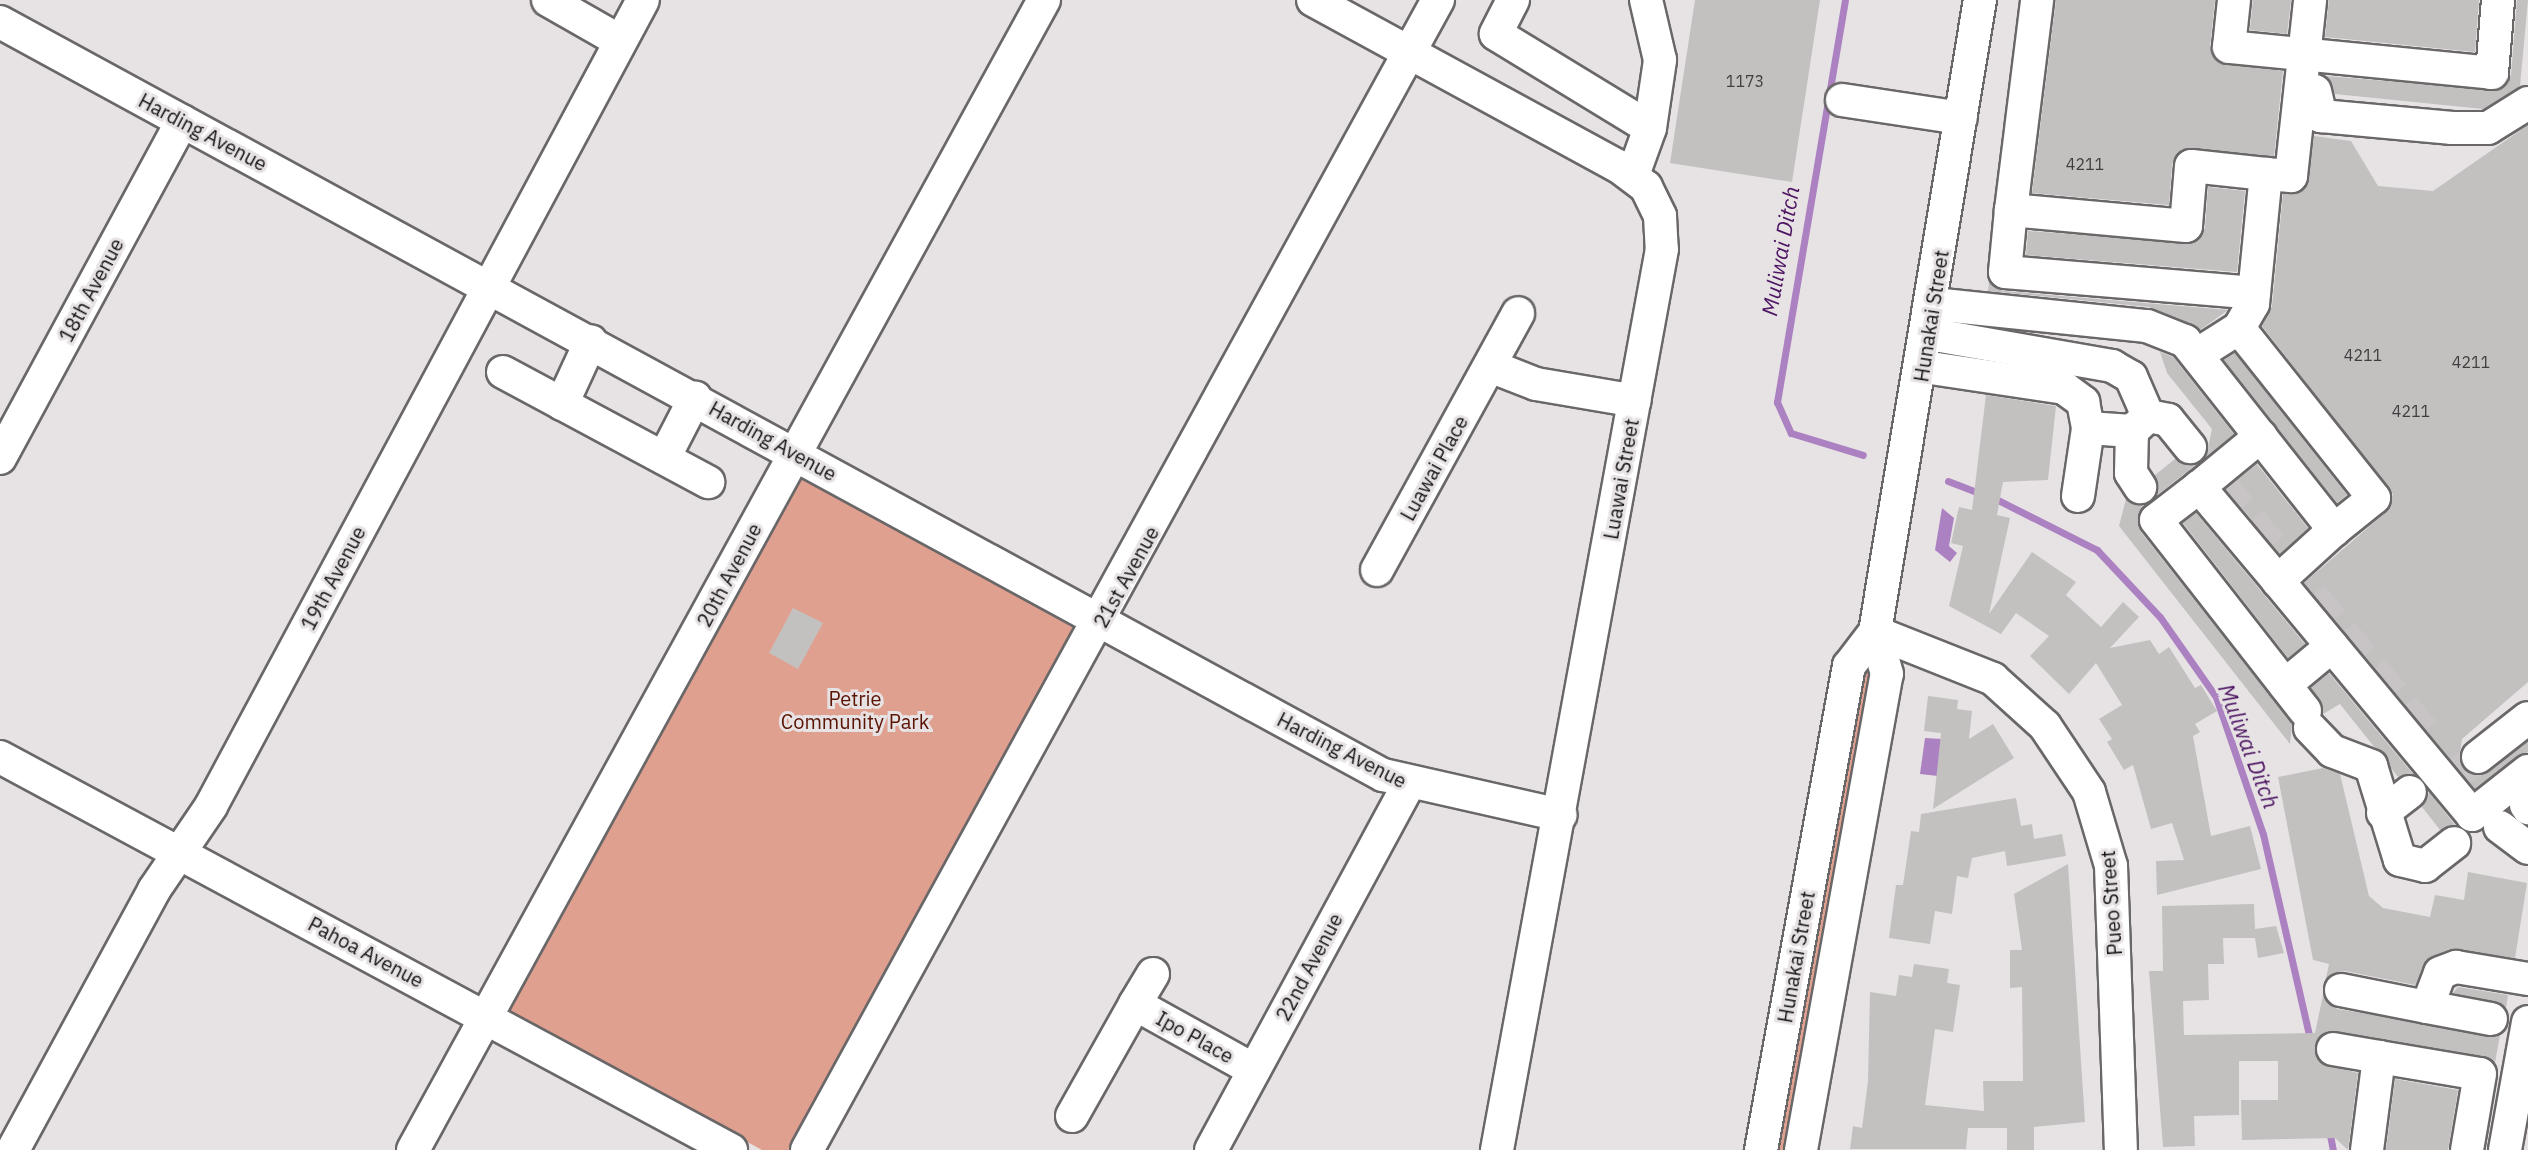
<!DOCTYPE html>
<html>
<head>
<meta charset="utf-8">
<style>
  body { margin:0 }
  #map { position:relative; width:2528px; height:1150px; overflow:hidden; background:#e7e3e4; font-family:"IBM Plex Sans",sans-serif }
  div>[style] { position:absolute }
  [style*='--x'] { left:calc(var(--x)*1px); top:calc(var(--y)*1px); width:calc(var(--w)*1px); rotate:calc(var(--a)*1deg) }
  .green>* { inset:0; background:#e0a090 }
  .water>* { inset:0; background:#ac81c1 }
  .stream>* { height:7px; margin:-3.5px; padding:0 3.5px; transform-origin:3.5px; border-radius:3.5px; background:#ac81c1 }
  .building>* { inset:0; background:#c3c0c0 }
  .minor-tunnel>* { height:32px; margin-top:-16px; transform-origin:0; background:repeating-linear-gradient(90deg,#c8c4c5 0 32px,transparent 0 48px) }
  .roads { filter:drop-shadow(2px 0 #6a6768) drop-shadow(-2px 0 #6a6768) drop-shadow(0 2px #6a6768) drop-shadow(0 -2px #6a6768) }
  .minor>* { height:32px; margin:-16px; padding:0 16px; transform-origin:16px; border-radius:16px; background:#fff }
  span { translate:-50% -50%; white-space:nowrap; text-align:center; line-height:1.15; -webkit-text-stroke:6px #e7e3e4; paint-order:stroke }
  .number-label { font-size:16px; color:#403f3f }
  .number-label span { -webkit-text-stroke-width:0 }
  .street-label { font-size:20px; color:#151414 }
  .park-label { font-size:20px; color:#5b1304 }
  .water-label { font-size:22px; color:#4d1563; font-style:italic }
</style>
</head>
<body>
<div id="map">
  <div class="green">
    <i style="clip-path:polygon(800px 468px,1087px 627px,794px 1150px,762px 1150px,508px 1012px)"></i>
    <i style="clip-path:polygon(1869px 665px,1875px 665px,1791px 1150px,1775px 1150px,1861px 673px)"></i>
  </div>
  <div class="water">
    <i style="clip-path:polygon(1942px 508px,1954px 518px,1949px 546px,1957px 553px,1950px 562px,1935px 550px)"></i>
    <i style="clip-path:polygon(1925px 738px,1942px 739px,1938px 776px,1920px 774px)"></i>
  </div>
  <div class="stream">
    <i style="--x:1845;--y:0;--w:408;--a:99.6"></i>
    <i style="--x:1777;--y:402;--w:34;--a:66"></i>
    <i style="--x:1791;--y:433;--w:75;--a:17"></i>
    <i style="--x:1948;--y:481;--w:34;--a:21"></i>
    <i style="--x:1992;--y:497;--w:118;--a:26.8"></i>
    <i style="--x:2097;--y:550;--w:92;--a:46.8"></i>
    <i style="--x:2160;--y:617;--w:98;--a:55"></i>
    <i style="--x:2216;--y:697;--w:145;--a:71.1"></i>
    <i style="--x:2263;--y:834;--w:211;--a:77.1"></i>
    <i style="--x:2329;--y:1130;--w:20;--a:79"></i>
  </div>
  <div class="building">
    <i style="clip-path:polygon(1695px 0,1820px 0,1792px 182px,1670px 163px)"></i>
    <i style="clip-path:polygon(2056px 0,2215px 0,2210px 46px,2217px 62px,2283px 71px,2274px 156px,2182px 149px,2172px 164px,2169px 205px,2032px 193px)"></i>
    <i style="clip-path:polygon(2253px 0,2291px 0,2287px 34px,2250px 30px)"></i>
    <i style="clip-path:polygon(2329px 0,2479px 0,2475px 52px,2325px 37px)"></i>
    <i style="clip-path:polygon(2517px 0,2528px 0,2520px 86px,2483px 109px,2335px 94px,2325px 76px,2499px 90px,2511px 75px)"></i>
    <i style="clip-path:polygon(2528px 125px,2528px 682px,2462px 739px,2459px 759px,2480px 776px,2528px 742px,2528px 752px,2475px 789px,2304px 583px,2386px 512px,2393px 494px,2262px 326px,2272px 306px,2283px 194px,2307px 186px,2314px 136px,2351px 141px,2378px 186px,2433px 191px)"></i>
    <i style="clip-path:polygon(2208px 187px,2245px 191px,2237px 272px,2026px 255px,2028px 231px,2193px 243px,2205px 228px)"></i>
    <i style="clip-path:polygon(1989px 282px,2003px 291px,2228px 310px,2200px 330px,2149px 307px,1988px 291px)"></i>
    <i style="clip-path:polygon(2160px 352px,2173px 357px,2234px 434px,2206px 457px,2212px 429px,2167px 373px)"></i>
    <i style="clip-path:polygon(2235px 353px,2347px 495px,2337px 503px,2224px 360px)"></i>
    <i style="clip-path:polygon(1986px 395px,2056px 406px,2048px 480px,2003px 482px,1997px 515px,2010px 518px,1989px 614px,2032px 552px,2076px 582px,2066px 595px,2101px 627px,2123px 602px,2139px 617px,2110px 648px,2150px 640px,2159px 654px,2169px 647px,2195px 688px,2201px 685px,2217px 711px,2195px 724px,2200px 732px,2193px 736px,2211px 836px,2250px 826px,2261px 869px,2157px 895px,2156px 861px,2184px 860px,2172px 823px,2151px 829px,2133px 765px,2124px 770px,2107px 742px,2112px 739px,2099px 719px,2122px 705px,2096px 663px,2069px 694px,2030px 656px,2049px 636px,2016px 613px,2001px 634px,1949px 606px,1963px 546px,1951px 543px,1959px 507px,1972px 510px)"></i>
    <i style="clip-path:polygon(2175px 459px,2197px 464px,2157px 495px,2155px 475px)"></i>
    <i style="clip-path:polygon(2257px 464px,2308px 528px,2280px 554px,2226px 489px)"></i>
    <i style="clip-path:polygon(2126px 499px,2144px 505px,2141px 532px,2292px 724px,2290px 744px,2119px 526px)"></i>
    <i style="clip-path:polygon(2196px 513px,2305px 644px,2288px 658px,2183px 523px)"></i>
    <i style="clip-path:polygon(793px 608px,823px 623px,798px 669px,769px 653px)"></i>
    <i style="clip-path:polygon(2329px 673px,2413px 774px,2398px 777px,2340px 704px,2323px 714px,2311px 688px)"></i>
    <i style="clip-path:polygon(1928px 696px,1958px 700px,1957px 709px,1972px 711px,1969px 739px,1993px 724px,2014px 758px,1933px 809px,1941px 733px,1924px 731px)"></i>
    <i style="clip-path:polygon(2323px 768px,2340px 774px,2369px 896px,2383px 908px,2430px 917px,2435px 895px,2464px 900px,2468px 872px,2527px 883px,2515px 958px,2449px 949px,2426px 960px,2415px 985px,2345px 971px,2326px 978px,2329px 964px,2313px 960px,2278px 777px)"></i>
    <i style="clip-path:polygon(2429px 792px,2455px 825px,2440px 830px,2422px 807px)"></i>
    <i style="clip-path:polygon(2016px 798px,2021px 826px,2032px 824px,2034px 839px,2062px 834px,2066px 856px,2007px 866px,2005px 851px,1972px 858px,1968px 878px,1957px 876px,1952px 914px,1935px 911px,1930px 944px,1889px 938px,1896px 885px,1903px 885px,1911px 831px,1919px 832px,1921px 814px)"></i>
    <i style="clip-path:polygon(2068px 864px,2085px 1122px,2034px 1127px,2034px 1150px,2007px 1150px,2007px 1128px,1968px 1128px,1966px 1149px,1850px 1149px,1853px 1126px,1862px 1128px,1868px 1081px,1870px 992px,1896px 996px,1899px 975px,1912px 977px,1914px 964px,1949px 969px,1947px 983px,1960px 985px,1953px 1032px,1935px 1029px,1925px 1105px,1984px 1111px,1983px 1081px,2023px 1081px,2022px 987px,2010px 988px,2010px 950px,2022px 950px,2014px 894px)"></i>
    <i style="clip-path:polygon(2254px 904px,2255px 929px,2276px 926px,2284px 953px,2258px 958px,2255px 938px,2223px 938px,2224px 964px,2208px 964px,2209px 1000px,2183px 1001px,2184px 1035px,2315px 1033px,2323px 995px,2337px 1009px,2500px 1035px,2495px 1063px,2327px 1031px,2315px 1045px,2320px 1063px,2358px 1073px,2348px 1150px,2335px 1138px,2242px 1140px,2241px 1100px,2278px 1100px,2278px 1061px,2239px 1061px,2239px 1115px,2194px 1116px,2195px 1146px,2163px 1147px,2149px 971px,2163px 971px,2162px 906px)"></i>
    <i style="clip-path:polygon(2458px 987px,2508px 995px,2506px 1008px,2453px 993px)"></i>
    <i style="clip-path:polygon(2395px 1079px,2458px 1090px,2448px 1150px,2386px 1150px)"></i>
  </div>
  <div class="minor-tunnel">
    <i style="--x:2190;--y:447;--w:369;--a:50.6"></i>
    <i style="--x:2458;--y:773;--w:26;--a:-39"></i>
  </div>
  <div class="roads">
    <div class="minor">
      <i style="--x:548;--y:0;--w:83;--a:29.7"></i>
      <i style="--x:1313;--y:0;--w:347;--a:28.6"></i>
      <i style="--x:1618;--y:166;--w:35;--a:37"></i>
      <i style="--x:1646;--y:187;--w:32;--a:64"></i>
      <i style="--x:1660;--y:216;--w:33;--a:87"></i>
      <i style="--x:1662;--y:249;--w:916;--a:100.38"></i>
      <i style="--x:1513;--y:0;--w:38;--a:117"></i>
      <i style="--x:1496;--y:34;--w:180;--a:31.4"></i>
      <i style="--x:2234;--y:0;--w:47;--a:96.1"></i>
      <i style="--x:2229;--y:47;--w:264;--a:5.6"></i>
      <i style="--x:2492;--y:73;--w:73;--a:-85.3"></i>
      <i style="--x:0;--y:22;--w:1575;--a:28.57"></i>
      <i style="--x:1383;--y:775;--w:182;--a:12.7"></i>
      <i style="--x:2315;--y:91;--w:26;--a:77"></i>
      <i style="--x:2321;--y:116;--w:132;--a:5.2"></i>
      <i style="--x:2452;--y:128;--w:36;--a:0"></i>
      <i style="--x:2488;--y:128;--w:47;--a:-32"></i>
      <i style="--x:1842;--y:100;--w:120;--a:8.6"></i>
      <i style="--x:2266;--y:174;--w:25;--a:5"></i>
      <i style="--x:2291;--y:176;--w:177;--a:-83.8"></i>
      <i style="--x:1633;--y:175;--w:50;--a:-70.1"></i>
      <i style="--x:1650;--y:128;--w:69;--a:-81.6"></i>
      <i style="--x:1660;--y:60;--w:62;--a:-103.1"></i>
      <i style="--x:2011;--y:210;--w:212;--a:-82.9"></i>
      <i style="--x:1933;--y:304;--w:215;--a:5.9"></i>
      <i style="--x:2147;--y:326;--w:41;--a:21.5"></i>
      <i style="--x:2185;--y:341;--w:241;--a:51.7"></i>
      <i style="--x:2334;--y:530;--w:51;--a:-38.7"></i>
      <i style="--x:2374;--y:498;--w:217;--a:-128.5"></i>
      <i style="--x:2239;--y:328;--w:49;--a:147.6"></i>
      <i style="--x:2239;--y:328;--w:28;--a:-60"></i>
      <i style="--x:2253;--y:304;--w:131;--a:-84.3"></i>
      <i style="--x:2266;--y:174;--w:75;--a:-173.9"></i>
      <i style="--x:2191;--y:166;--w:60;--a:94.8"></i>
      <i style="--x:2186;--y:226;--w:176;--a:-174.8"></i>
      <i style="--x:2011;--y:210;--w:62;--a:95.5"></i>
      <i style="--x:2005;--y:272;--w:250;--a:4.8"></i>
      <i style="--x:1929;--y:334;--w:186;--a:9.9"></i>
      <i style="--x:2112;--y:366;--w:22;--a:30"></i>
      <i style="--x:2131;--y:377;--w:43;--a:66.4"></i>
      <i style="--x:1490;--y:366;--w:49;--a:21.4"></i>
      <i style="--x:1536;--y:384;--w:100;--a:9.7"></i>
      <i style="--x:1924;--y:367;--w:142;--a:8.5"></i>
      <i style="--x:2064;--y:388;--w:24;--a:36"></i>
      <i style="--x:2083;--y:402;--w:26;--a:79"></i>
      <i style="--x:503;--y:372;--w:233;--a:28.2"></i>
      <i style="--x:562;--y:404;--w:69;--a:-65.3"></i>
      <i style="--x:2148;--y:416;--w:20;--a:11"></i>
      <i style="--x:2168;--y:420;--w:35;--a:51"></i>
      <i style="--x:2132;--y:431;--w:42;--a:91.4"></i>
      <i style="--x:2131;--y:473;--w:17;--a:57"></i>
      <i style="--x:0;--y:458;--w:383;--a:-61.6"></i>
      <i style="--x:664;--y:458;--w:68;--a:-62.7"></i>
      <i style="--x:2199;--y:487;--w:80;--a:-39.4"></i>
      <i style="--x:2078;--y:496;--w:69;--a:-81.6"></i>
      <i style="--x:2088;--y:428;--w:44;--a:3.9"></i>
      <i style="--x:2132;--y:431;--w:22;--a:-43"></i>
      <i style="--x:2334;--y:530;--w:76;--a:137.7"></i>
      <i style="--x:2278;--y:581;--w:304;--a:50.3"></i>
      <i style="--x:2472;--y:815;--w:71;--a:-38.2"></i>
      <i style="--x:1377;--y:570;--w:293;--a:-61.2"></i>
      <i style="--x:2278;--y:581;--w:123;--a:-130"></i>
      <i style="--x:2199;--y:487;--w:54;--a:142.5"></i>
      <i style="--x:2156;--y:520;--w:242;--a:52"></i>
      <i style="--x:1875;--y:632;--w:127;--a:21.7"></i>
      <i style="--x:1993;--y:679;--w:70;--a:42.1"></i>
      <i style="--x:2045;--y:726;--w:79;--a:56.3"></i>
      <i style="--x:2089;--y:792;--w:77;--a:73.4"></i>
      <i style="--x:2111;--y:866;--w:284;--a:88"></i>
      <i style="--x:2285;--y:685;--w:61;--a:-39.7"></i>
      <i style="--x:2310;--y:728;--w:32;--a:46"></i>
      <i style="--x:2332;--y:751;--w:42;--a:21"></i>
      <i style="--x:2371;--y:766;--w:98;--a:72.9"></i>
      <i style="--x:2400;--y:860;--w:26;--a:13"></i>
      <i style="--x:2425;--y:866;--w:37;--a:-38"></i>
      <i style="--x:0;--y:757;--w:830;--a:28.26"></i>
      <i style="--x:2478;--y:757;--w:63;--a:-38"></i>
      <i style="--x:2526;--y:805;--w:4;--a:56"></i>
      <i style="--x:2383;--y:813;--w:34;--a:-38"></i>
      <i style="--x:2500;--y:827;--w:35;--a:37"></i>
      <i style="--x:2341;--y:990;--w:88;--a:11.2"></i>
      <i style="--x:2427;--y:1007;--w:36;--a:-69"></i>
      <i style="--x:2440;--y:973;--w:17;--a:-21"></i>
      <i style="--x:2456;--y:967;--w:73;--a:9.5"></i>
      <i style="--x:1135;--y:1004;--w:35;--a:-59"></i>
      <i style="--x:2427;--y:1007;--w:65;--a:10.6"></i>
      <i style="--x:2333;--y:1049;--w:47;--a:9.9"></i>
      <i style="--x:1072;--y:1116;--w:129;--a:-60.6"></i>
      <i style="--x:1135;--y:1004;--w:136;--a:29"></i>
      <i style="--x:13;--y:1150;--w:296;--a:-61.5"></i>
      <i style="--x:154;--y:890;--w:102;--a:-55.8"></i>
      <i style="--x:211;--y:806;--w:914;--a:-61.81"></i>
      <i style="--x:413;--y:1150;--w:1312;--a:-61.25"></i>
      <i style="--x:807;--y:1150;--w:1312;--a:-61.25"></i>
      <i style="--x:1211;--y:1150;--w:415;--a:-61.6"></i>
      <i style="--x:1761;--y:1150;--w:492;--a:-79.7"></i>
      <i style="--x:1849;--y:666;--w:43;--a:-52.6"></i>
      <i style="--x:1801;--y:1150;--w:484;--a:-79.8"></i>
      <i style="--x:1887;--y:674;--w:44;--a:-105.9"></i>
      <i style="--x:1875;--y:632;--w:641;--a:-80.57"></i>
      <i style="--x:2367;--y:1150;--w:94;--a:-82.6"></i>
      <i style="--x:2379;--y:1057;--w:102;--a:9.6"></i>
      <i style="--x:2480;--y:1074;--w:77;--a:99.7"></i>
      <i style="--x:2505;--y:1150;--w:130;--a:-79.8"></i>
    </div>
  </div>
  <div class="number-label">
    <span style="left:1745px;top:81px">1173</span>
    <span style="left:2085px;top:164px">4211</span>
    <span style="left:2363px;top:355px">4211</span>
    <span style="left:2471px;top:362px">4211</span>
    <span style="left:2411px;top:411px">4211</span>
  </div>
  <div class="street-label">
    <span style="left:203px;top:132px;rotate:28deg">Harding Avenue</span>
    <span style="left:91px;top:290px;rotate:-62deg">18th Avenue</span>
    <span style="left:1931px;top:316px;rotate:-81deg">Hunakai Street</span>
    <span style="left:773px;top:441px;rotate:29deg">Harding Avenue</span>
    <span style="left:1434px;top:468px;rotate:-61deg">Luawai Place</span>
    <span style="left:1621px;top:479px;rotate:-80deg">Luawai Street</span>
    <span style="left:729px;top:575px;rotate:-62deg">20th Avenue</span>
    <span style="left:1126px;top:577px;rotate:-61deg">21st Avenue</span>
    <span style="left:333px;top:578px;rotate:-62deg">19th Avenue</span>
    <span style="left:1342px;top:750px;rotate:27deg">Harding Avenue</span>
    <span style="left:2111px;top:903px;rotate:-94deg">Pueo Street</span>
    <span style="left:366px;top:952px;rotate:28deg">Pahoa Avenue</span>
    <span style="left:1796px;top:957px;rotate:-80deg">Hunakai Street</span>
    <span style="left:1309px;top:967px;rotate:-62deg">22nd Avenue</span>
    <span style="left:1195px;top:1037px;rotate:29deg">Ipo Place</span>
  </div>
  <div class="park-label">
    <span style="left:855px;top:710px">Petrie<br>Community Park</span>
  </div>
  <div class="water-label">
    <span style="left:1780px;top:251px;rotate:-80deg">Muliwai Ditch</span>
    <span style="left:2249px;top:746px;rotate:69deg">Muliwai Ditch</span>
  </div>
</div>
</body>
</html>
